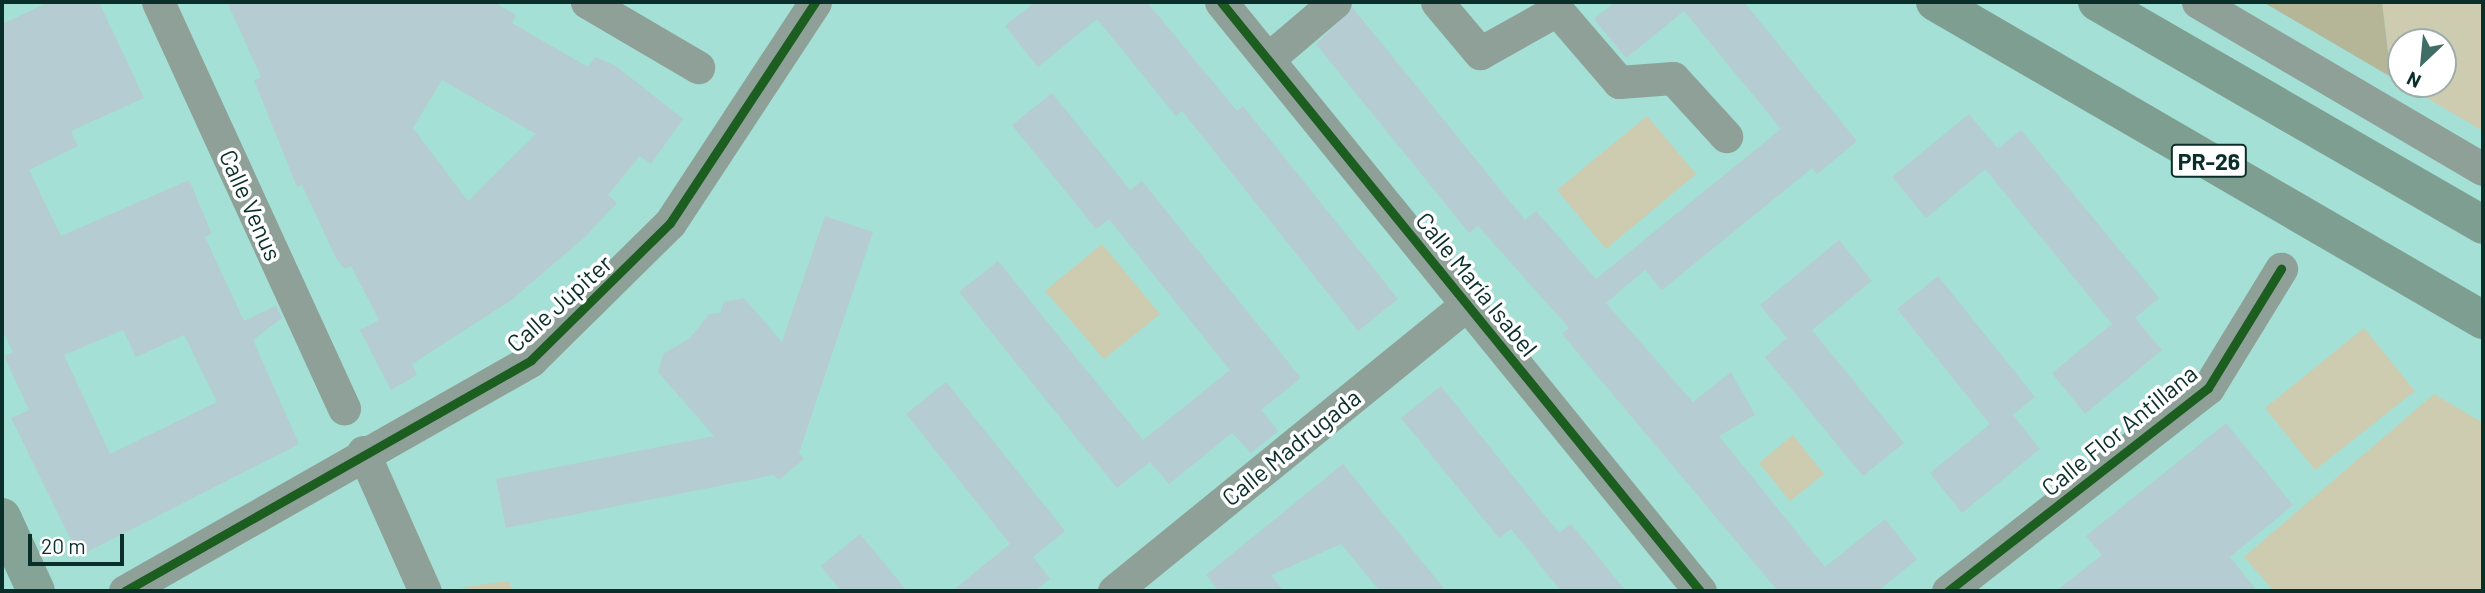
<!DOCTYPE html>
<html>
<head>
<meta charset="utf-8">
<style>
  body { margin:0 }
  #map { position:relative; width:2485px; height:593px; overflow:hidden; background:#a4e0d5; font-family:Barlow,sans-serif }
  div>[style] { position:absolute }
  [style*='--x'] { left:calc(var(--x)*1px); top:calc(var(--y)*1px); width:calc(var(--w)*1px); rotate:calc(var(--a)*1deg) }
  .green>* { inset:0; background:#cdccb0 }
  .forest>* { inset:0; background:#b5b597 }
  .building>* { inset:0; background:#b5ccd2 }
  .minor>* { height:33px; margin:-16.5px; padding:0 16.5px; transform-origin:16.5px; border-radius:16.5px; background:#8ea097 }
  .major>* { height:38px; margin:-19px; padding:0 19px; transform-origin:19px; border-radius:19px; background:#85a397 }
  .highway>* { height:38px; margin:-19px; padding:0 19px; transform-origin:19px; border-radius:19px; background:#7f9e92 }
  .cycleway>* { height:9px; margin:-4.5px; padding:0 4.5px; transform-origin:4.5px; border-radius:4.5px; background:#1b5e20 }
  span { translate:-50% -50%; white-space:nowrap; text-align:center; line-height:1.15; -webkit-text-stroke:7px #fff; paint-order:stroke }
  .shield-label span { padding:2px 5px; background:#fff; border:2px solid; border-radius:5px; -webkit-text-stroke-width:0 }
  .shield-label { font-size:23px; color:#0a2f2a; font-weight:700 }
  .street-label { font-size:24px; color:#0a2f2a }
  .frame { position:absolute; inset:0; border:4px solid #0a2f2a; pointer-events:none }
  .north { position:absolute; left:2387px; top:28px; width:70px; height:70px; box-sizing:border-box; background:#fff; border:2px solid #9dacaa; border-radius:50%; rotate:206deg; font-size:19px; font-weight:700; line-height:28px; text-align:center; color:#0a2f2a }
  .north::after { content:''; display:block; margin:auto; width:24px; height:32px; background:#406d66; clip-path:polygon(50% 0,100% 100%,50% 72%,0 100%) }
  .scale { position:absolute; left:28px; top:534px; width:96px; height:32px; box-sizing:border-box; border:4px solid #0a2f2a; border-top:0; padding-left:9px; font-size:21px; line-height:24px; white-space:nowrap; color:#0a2f2a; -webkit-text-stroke:5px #fff; paint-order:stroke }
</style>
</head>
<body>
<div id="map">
  <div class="green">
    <i style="clip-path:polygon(2382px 2px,2483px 2px,2483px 131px,2403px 84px,2443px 84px,2443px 42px,2401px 42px,2401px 83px,2391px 77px)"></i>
    <i style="clip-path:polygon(1647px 116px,1696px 174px,1606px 249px,1557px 190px)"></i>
    <i style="clip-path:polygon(1102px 244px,1160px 314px,1104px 359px,1045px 291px)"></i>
    <i style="clip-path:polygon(2364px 328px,2415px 391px,2315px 470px,2265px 408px)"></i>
    <i style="clip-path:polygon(2434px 394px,2483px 423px,2483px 591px,2274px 591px,2244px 557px)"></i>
    <i style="clip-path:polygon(1793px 435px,1824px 474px,1790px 501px,1759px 463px)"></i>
    <i style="clip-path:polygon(508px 581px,514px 591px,457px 588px)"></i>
  </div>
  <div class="forest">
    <i style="clip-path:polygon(2263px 2px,2382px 2px,2391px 77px)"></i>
  </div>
  <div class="building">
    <i style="clip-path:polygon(evenodd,49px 2px,99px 2px,144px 98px,71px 131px,78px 146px,29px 170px,61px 236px,189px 180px,212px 234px,205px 237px,244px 321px,276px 306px,282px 318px,253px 340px,299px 444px,79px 556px,11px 418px,29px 410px,4px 356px,13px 352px,2px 330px,2px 24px,49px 2px,123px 330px,136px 357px,184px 335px,217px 402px,110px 454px,64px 355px,123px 330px)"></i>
    <i style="clip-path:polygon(evenodd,227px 2px,494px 2px,516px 15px,512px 23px,588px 67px,595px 57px,616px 66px,683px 119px,651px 164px,640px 156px,608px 195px,617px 203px,585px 237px,510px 301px,412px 364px,417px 375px,391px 390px,360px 330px,379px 320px,351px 266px,345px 269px,336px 258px,302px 185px,297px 187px,254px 80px,261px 77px,227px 2px,442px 80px,536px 134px,468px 201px,413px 128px,442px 80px)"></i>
    <i style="clip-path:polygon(1035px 2px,1147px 2px,1237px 111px,1243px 106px,1398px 299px,1358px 331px,1182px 111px,1176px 116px,1097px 19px,1038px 67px,1005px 26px)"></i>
    <i style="clip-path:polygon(1615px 2px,1744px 2px,1857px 141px,1817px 174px,1812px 168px,1662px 290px,1645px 270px,1606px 303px,1693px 402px,1731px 372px,1755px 415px,1719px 436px,1825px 567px,1885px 519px,1917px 559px,1878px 591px,1778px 591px,1562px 334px,1569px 328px,1478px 226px,1469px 233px,1316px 44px,1353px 8px,1525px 220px,1536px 211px,1596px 279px,1781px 129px,1684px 11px,1626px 58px,1594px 19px)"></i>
    <i style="clip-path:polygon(1052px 93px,1130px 190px,1142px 181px,1301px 378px,1261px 410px,1278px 431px,1251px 453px,1232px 433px,1169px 484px,1150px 462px,1117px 488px,959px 292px,998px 261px,1143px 440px,1230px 370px,1109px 219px,1096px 229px,1012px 125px)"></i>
    <i style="clip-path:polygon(1969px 114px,1998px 149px,2021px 130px,2159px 298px,2135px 318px,2162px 350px,2085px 414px,2052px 373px,2112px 324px,1985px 169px,1926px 218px,1892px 177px)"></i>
    <i style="clip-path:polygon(825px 216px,873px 232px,799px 453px,804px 459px,779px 480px,774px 475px,506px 528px,496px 479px,714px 436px,658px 372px,663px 354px,690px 338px,709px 314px,720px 313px,724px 302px,744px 298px,782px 342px)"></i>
    <i style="clip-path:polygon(1839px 240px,1872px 281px,1812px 330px,1904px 443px,1863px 476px,1765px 357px,1787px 338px,1760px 305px)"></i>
    <i style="clip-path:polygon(1938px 276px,2035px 397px,2013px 415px,2040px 449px,1962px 513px,1930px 473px,1990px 424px,1897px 309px)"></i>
    <i style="clip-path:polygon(946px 382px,1065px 531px,1033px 557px,1050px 579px,1035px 591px,952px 591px,1010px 544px,906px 414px)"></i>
    <i style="clip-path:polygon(1441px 386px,1559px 533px,1571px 524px,1626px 591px,1561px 591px,1511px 529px,1499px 538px,1401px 418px)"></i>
    <i style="clip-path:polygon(2226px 423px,2293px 505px,2230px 557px,2257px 591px,2056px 591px,2102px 555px,2086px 536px)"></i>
    <i style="clip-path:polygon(1343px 464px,1446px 591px,1380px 591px,1341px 544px,1271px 575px,1284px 591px,1219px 591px,1206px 575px)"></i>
    <i style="clip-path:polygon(860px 534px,907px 591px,841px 591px,821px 566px)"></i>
  </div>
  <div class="minor">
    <i style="--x:158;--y:2;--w:447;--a:65.4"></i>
    <i style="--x:587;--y:2;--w:129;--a:30.4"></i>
    <i style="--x:1221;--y:2;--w:759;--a:50.88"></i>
    <i style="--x:1437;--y:2;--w:67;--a:49.9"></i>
    <i style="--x:1480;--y:53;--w:88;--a:-29.2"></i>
    <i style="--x:1557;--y:10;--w:95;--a:49.3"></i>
    <i style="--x:1619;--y:82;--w:54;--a:-4.2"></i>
    <i style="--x:1673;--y:78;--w:79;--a:47.6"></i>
    <i style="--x:2198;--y:2;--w:330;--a:30.4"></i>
    <i style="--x:1268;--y:59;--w:88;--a:-40.4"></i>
    <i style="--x:363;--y:452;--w:152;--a:66"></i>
    <i style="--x:125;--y:591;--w:467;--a:-29.6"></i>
    <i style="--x:531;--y:360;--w:195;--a:-44.6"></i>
    <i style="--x:670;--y:223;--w:264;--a:-56.7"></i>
    <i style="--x:1114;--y:591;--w:456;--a:-39.1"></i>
    <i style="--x:1948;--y:591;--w:330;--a:-38"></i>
    <i style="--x:2208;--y:388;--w:140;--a:-58.5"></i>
  </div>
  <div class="major">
    <i style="--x:2;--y:517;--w:81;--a:65.3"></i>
  </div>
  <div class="highway">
    <i style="--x:1935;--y:2;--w:634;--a:30.13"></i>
    <i style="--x:2097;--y:2;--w:446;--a:30"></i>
  </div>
  <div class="cycleway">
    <i style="--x:1221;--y:2;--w:759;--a:50.88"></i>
    <i style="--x:125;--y:591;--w:467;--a:-29.6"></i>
    <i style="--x:531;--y:360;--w:195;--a:-44.6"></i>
    <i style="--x:670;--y:223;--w:264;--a:-56.7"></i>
    <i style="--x:1948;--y:591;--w:330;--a:-38"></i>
    <i style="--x:2208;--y:388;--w:140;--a:-58.5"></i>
  </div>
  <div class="shield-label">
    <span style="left:2209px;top:161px">PR-26</span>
  </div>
  <div class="street-label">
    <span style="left:251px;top:205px;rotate:66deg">Calle Venus</span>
    <span style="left:1477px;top:284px;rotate:51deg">Calle María Isabel</span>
    <span style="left:559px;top:303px;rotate:-42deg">Calle Júpiter</span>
    <span style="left:2119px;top:430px;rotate:-39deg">Calle Flor Antillana</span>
    <span style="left:1291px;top:447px;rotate:-39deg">Calle Madrugada</span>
  </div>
  <div class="frame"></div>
  <div class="north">N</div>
  <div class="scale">20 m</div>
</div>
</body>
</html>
